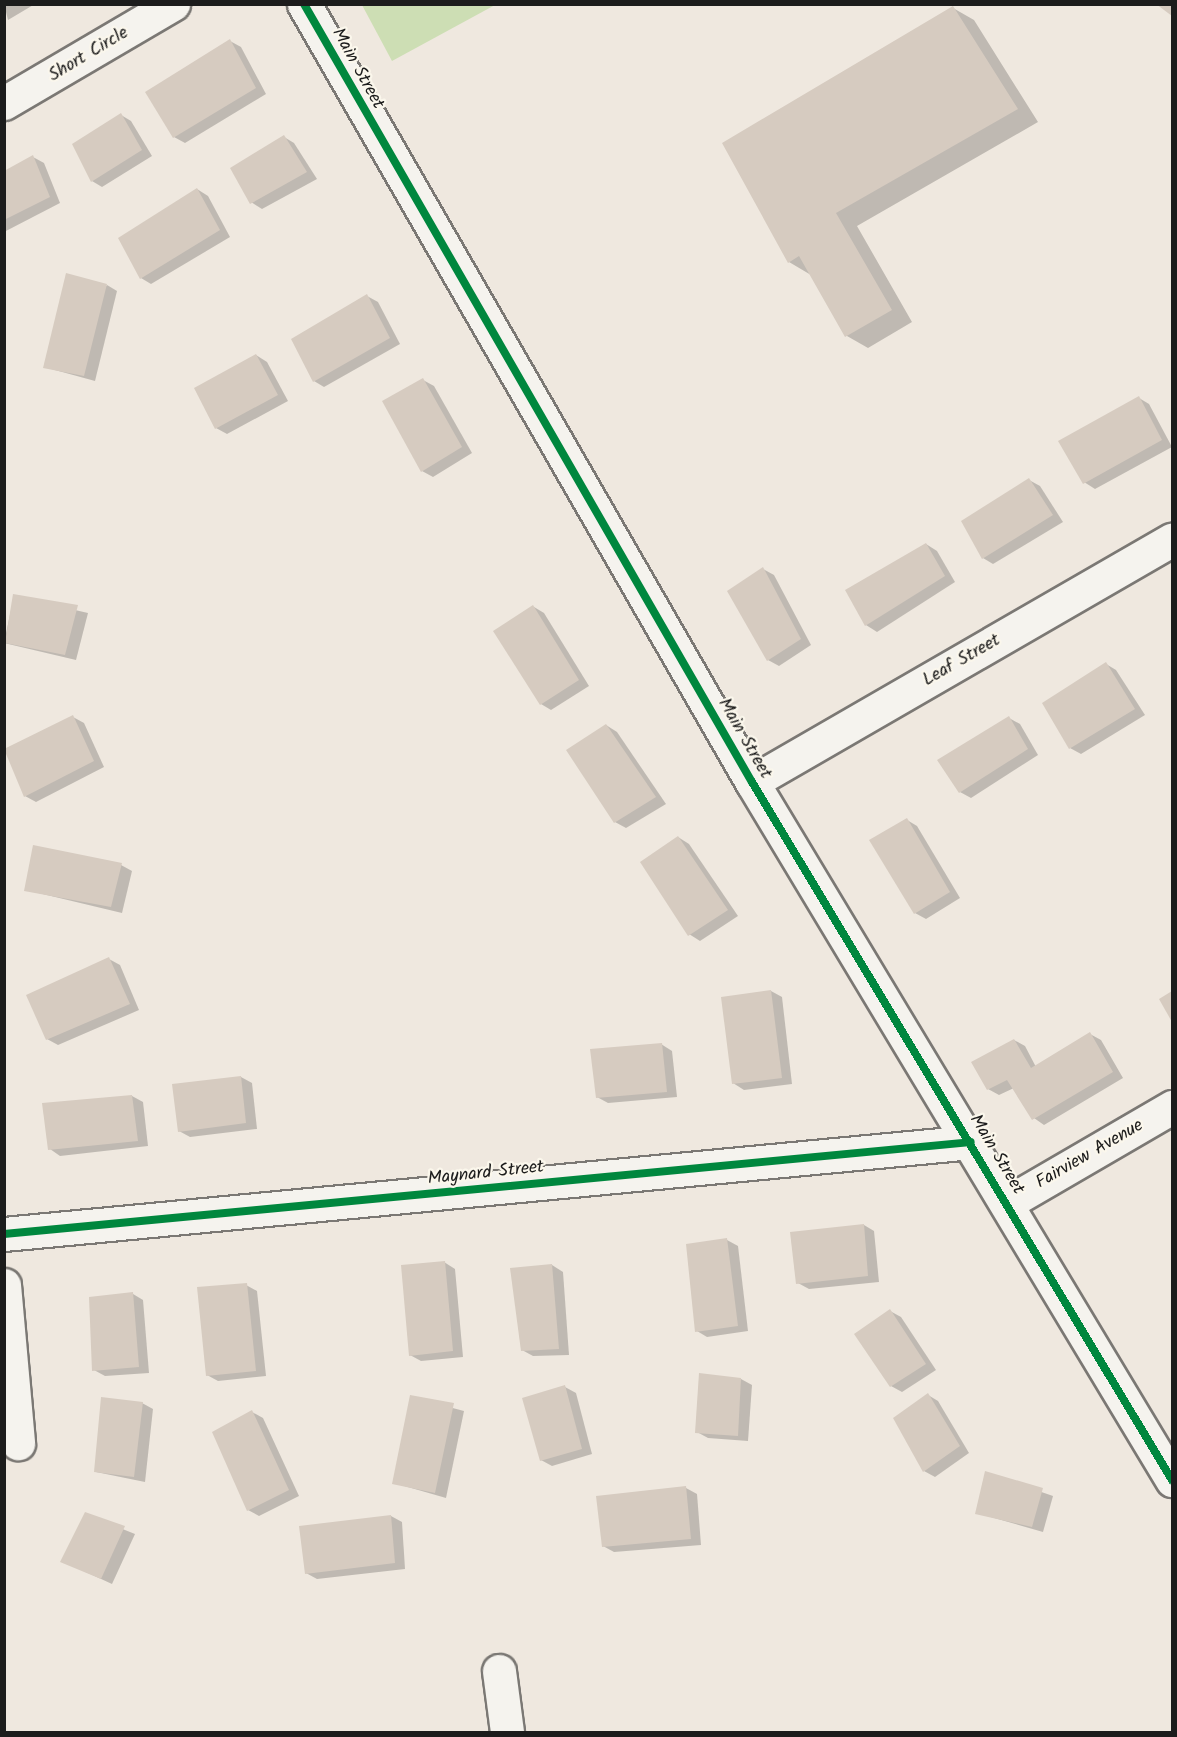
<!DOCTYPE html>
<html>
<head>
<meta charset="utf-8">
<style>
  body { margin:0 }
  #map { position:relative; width:1177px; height:1737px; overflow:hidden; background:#efe8df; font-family:Kalam,sans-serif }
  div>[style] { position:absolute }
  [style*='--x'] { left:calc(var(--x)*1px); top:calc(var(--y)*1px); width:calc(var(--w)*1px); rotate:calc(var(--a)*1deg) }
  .green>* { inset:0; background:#cddeb4 }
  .shadow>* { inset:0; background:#0003 }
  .building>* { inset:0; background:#d6cbc0 }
  .roads { filter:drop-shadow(2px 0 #7b7874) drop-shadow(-2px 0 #7b7874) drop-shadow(0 2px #7b7874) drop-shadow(0 -2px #7b7874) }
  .street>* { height:33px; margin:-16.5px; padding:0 16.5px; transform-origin:16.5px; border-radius:16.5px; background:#f5f3ee }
  .cycleway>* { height:8px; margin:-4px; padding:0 4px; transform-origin:4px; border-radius:4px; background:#00873e }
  span { translate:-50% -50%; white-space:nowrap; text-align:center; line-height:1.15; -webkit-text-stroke:4.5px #fbf7ec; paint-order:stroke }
  .street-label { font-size:18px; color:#1c1c1c }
  .frame { position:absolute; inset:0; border:6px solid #1c1c1c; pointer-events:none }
</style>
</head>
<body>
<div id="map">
  <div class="green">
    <i style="clip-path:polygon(362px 5px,495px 5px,392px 61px)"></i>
  </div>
  <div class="shadow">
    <i style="clip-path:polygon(4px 4px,35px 4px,8px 20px)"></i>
    <i style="clip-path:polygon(953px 8px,974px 20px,1038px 122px,857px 226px,912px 322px,868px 348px,847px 336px,811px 275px,789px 262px,724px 143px)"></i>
    <i style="clip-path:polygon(230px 41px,241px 47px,266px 94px,185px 143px,174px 137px)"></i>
    <i style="clip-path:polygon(121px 115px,131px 121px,152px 156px,102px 187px,92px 181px)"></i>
    <i style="clip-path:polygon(284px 137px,294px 143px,317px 179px,262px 209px,251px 202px)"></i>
    <i style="clip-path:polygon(33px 157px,44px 163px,60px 203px,4px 232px,4px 173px)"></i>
    <i style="clip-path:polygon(197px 189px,208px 196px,230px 237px,151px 284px,141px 278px)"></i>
    <i style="clip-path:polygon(107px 285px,117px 291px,95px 381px,44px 367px)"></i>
    <i style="clip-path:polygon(367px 296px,378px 302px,400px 344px,324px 387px,314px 381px)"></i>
    <i style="clip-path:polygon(256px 355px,267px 362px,288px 401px,227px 434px,216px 428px)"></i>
    <i style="clip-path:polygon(423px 380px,434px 386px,472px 453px,433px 477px,422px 471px)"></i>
    <i style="clip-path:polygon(1139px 398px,1149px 404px,1172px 447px,1095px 489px,1084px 482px)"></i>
    <i style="clip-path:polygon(1029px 480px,1040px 486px,1063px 522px,993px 564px,983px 558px)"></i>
    <i style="clip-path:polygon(926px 544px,937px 551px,955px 582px,877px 632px,866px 625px,847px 591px)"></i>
    <i style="clip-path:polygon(763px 569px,774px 575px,811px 645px,779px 666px,768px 660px)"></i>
    <i style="clip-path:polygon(14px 596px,88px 613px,76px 660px,4px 643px)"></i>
    <i style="clip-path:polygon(534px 607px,544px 613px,589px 686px,551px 710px,541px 704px)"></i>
    <i style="clip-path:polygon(1106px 664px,1116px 670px,1145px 715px,1081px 754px,1070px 748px)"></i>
    <i style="clip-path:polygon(73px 717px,84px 723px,104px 767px,36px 802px,25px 796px)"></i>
    <i style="clip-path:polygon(1009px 718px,1020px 724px,1038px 755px,971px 798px,960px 792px)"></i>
    <i style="clip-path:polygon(606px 725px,617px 732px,666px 804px,626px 828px,615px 822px,568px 750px)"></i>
    <i style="clip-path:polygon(907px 820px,917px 826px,960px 898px,926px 919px,915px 913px)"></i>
    <i style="clip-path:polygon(678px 837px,689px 844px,738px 916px,700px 941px,689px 934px)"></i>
    <i style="clip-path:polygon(121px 865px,132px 871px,122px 913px,26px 890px)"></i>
    <i style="clip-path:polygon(109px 959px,120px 965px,139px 1010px,58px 1045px,47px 1039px)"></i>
    <i style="clip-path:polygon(771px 991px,782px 997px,792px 1084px,744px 1090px,733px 1083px)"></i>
    <i style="clip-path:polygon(1090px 1034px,1101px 1040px,1123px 1078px,1044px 1125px,1034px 1118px,1014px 1088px,999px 1095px,988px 1089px,1014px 1040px,1025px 1046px,1036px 1067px)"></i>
    <i style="clip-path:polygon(661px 1044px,672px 1051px,677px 1097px,608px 1103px,597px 1097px)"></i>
    <i style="clip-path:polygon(241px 1077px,252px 1083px,257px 1129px,190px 1137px,179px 1131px)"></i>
    <i style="clip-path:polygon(132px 1096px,143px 1102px,148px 1146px,60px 1156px,50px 1149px)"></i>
    <i style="clip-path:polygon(864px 1225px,874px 1231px,879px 1282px,809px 1289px,798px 1283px)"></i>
    <i style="clip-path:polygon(727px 1240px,738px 1246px,748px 1331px,707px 1337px,697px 1331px)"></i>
    <i style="clip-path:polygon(444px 1262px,455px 1269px,463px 1357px,421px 1361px,410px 1355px)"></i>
    <i style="clip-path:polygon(552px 1265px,563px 1272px,569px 1355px,533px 1356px,522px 1350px)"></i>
    <i style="clip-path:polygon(246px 1285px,257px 1291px,266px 1376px,218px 1381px,207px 1375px)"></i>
    <i style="clip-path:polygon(133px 1294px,143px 1300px,149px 1373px,105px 1376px,94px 1370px)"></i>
    <i style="clip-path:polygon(890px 1311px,901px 1317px,936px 1370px,902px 1392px,891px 1386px)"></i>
    <i style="clip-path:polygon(741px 1379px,752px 1385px,748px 1441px,708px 1438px,697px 1432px)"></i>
    <i style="clip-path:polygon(565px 1387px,576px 1393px,592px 1454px,552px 1466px,541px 1460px)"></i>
    <i style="clip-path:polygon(928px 1395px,938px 1401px,969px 1453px,935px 1477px,924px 1471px)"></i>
    <i style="clip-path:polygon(411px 1397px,464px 1411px,446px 1498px,394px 1483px)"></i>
    <i style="clip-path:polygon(142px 1403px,153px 1409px,145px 1482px,96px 1472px)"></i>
    <i style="clip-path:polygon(252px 1412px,263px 1418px,299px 1496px,259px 1516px,248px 1510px)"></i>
    <i style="clip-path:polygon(986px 1473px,1053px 1496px,1043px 1532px,977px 1513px)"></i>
    <i style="clip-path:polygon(686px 1488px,697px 1494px,701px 1545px,614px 1552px,603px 1546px)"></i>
    <i style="clip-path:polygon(85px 1514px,135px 1534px,112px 1584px,62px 1561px)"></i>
    <i style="clip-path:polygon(391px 1516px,402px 1522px,405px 1569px,317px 1579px,306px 1573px)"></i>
  </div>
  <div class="building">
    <i style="clip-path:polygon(1156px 4px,1172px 4px,1172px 16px)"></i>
    <i style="clip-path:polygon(953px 6px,1018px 109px,836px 213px,892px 310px,845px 337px,799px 256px,788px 263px,722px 143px)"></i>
    <i style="clip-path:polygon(230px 39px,256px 88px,173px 138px,145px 92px)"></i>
    <i style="clip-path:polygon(121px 113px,142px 150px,91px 182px,72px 144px)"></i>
    <i style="clip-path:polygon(284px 135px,307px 172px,250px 204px,230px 168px)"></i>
    <i style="clip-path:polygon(33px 155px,50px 197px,4px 220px,4px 171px)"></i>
    <i style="clip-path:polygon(197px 188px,220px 230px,140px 279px,118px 238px)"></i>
    <i style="clip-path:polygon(66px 273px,107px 284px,84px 376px,43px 368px)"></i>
    <i style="clip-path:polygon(367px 294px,390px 338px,313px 382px,291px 339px)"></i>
    <i style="clip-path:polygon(256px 354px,278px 395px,215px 429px,194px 388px)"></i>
    <i style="clip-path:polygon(423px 378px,462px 447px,421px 472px,382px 401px)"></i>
    <i style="clip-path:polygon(1139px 396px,1162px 440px,1083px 484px,1058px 441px)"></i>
    <i style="clip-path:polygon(1029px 478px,1053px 515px,982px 559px,961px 521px)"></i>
    <i style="clip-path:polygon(926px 543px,945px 576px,865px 626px,845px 590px)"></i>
    <i style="clip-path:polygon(763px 567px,801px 639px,767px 661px,727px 591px)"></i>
    <i style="clip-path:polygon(13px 594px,78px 605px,65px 655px,5px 643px)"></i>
    <i style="clip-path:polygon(533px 605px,579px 680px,540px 705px,493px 631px)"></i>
    <i style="clip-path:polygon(1106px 662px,1135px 709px,1069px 749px,1042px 703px)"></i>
    <i style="clip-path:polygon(73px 715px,94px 761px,24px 797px,4px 749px)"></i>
    <i style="clip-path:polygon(1009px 716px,1028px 749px,959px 793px,937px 760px)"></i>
    <i style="clip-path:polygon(606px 724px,656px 797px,614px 823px,566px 750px)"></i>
    <i style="clip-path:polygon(907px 818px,950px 892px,914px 914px,869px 840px)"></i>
    <i style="clip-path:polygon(678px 836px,728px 910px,688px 936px,640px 862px)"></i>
    <i style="clip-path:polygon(33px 845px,122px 863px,111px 907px,24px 891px)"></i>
    <i style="clip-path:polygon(109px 957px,130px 1004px,46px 1040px,26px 995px)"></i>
    <i style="clip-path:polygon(771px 990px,782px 1078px,732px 1084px,721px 997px)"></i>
    <i style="clip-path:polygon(1172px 991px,1172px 1022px,1159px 999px)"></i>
    <i style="clip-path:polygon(1090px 1032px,1113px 1072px,1032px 1120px,1007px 1080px,987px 1090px,971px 1062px,1014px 1039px,1031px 1068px)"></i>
    <i style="clip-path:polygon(662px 1043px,667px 1092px,596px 1098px,590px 1049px)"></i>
    <i style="clip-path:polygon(241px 1076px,246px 1123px,178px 1132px,172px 1084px)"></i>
    <i style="clip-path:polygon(132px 1095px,138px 1141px,48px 1150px,42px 1103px)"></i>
    <i style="clip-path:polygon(864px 1224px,868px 1276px,796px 1284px,790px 1232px)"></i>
    <i style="clip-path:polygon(727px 1238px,738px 1326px,695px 1332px,686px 1244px)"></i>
    <i style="clip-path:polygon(445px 1261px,453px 1351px,409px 1356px,401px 1265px)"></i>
    <i style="clip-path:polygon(552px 1264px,559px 1349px,521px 1351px,510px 1268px)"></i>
    <i style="clip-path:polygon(247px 1283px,256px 1371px,206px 1376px,197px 1287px)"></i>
    <i style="clip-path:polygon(133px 1292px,139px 1367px,92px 1371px,89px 1297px)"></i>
    <i style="clip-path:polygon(890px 1309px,926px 1364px,890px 1387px,854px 1334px)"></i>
    <i style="clip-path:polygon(699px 1373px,741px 1378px,738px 1436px,695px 1433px)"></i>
    <i style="clip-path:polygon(565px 1385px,582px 1449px,540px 1461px,522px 1398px)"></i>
    <i style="clip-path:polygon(928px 1393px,960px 1446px,923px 1472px,893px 1418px)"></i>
    <i style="clip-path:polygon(410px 1395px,454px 1403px,435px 1493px,392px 1484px)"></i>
    <i style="clip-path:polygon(101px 1397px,143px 1402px,134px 1477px,94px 1472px)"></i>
    <i style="clip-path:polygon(252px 1410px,289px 1490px,247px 1511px,212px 1432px)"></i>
    <i style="clip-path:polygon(985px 1471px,1043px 1488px,1032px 1527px,975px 1514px)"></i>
    <i style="clip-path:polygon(686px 1486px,691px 1539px,602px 1547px,596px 1496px)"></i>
    <i style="clip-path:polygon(85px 1512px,125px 1526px,101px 1579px,60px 1562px)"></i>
    <i style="clip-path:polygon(391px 1515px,395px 1563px,305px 1574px,299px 1526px)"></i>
  </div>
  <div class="roads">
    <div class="street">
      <i style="--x:304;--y:4;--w:898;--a:60.07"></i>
      <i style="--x:752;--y:782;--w:815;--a:58.96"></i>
      <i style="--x:4;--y:103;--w:196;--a:-30.4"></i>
      <i style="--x:752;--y:782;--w:485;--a:-30"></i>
      <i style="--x:1007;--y:1203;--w:191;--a:-30.2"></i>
      <i style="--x:4;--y:1234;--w:971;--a:-5.43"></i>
      <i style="--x:4;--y:1285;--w:159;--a:84.9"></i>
      <i style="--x:499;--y:1671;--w:62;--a:82.5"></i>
    </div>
  </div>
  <div class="cycleway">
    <i style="--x:304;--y:4;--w:898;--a:60.07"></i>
    <i style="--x:752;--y:782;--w:815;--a:58.96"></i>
    <i style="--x:4;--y:1234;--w:971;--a:-5.43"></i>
  </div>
  <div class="street-label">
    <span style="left:89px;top:55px;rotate:-31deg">Short Circle</span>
    <span style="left:357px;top:69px;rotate:61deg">Main Street</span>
    <span style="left:962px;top:661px;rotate:-30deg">Leaf Street</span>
    <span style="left:744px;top:739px;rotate:60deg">Main Street</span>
    <span style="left:996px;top:1155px;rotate:59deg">Main Street</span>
    <span style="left:1090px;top:1155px;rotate:-30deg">Fairview Avenue</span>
    <span style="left:486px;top:1174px;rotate:-6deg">Maynard Street</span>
  </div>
  <div class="frame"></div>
</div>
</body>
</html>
